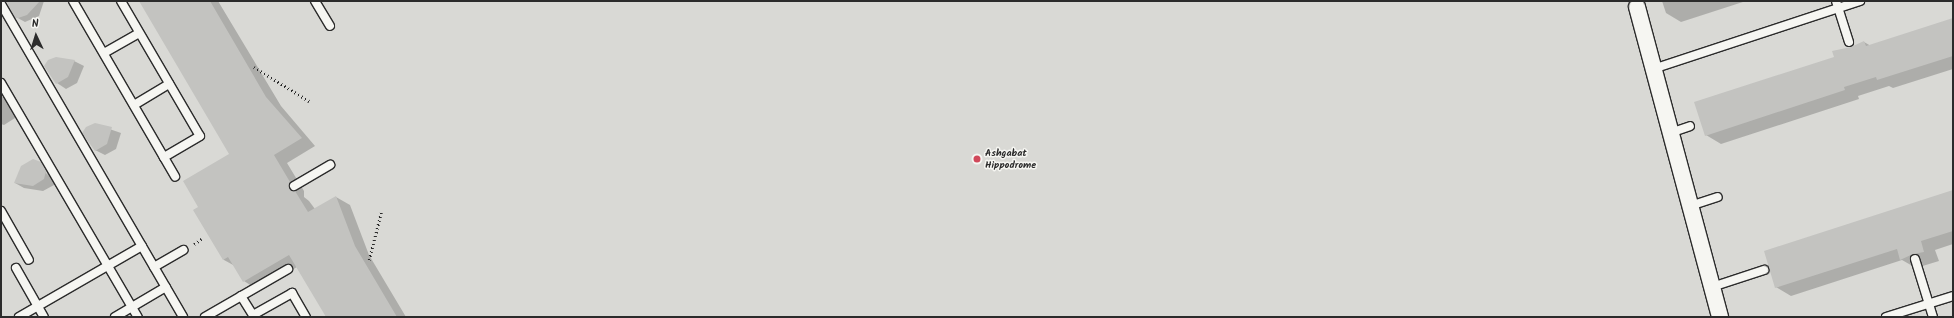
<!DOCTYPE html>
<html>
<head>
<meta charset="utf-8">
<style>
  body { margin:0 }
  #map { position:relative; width:1954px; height:318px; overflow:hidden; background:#f6f6f2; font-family:Kalam,sans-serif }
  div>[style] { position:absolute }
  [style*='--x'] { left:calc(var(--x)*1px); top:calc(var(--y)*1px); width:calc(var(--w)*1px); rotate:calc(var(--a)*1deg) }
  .green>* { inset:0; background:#d9d9d5 }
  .shadow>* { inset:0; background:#0003 }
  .building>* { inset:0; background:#c3c3c0 }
  .path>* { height:2.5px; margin-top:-1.25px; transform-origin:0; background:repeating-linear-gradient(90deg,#2b2b2b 0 1px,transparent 0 4px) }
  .roads { filter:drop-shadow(1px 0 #2b2b2b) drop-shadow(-1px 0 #2b2b2b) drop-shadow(0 1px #2b2b2b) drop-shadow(0 -1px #2b2b2b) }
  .lane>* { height:8px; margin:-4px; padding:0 4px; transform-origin:4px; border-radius:4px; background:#f6f6f2 }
  .street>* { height:16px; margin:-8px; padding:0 8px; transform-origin:8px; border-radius:8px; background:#f6f6f2 }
  .dots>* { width:11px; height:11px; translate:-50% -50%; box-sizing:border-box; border:2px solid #f6f6f2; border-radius:50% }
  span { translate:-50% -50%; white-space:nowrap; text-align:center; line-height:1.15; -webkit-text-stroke:3px #f6f6f2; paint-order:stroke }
  .poi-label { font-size:10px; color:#2b2b2b; font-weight:700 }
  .left { translate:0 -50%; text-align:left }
  .frame { position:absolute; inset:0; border:2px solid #2b2b2b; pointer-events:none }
  .north { position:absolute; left:16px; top:16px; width:40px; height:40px; -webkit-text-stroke:3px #f6f6f2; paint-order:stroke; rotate:356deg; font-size:11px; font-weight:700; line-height:16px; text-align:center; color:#2b2b2b }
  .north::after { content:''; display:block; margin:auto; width:14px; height:18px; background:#2b2b2b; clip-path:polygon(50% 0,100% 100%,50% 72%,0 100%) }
</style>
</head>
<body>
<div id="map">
  <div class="green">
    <i style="clip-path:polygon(1px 1px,1953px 1px,1953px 317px,1px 317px)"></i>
  </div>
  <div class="shadow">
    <i style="clip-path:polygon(7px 1px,44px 1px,39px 16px,25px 22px,16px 17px)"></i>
    <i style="clip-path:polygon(140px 1px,218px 1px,281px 106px,315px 146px,287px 163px,304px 191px,304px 197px,309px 201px,315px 209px,336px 197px,350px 205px,369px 255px,406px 317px,327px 317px,297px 267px,258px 290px,244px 281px,235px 266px,224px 260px,194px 210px,200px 207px,231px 154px)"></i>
    <i style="clip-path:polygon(1662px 1px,1746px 1px,1681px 22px,1666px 13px)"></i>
    <i style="clip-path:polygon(1953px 19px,1953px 69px,1893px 88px,1889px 86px,1858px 96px,1859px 99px,1721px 144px,1706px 135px,1864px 42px,1871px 46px)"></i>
    <i style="clip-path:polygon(74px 61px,84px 66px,77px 83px,66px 89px,57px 83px,45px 66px)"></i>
    <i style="clip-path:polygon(1px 96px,11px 102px,17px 111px,15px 118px,4px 125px,1px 124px)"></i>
    <i style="clip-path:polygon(95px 124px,121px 133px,116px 149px,105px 155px,95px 150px)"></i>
    <i style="clip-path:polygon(40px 163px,48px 176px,44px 165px,50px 168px,55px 177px,54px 185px,43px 191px,24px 188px,15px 183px)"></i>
    <i style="clip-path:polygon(1953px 191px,1953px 244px,1935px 250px,1939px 261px,1916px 268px,1902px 260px,1791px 296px,1776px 287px)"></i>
  </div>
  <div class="building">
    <i style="clip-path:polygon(6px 1px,40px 1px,27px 15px,18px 18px,15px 18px)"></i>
    <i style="clip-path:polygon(139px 1px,210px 1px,266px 97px,302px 138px,274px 155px,290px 182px,289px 189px,295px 191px,308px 212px,336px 196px,355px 246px,397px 317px,326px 317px,289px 255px,243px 282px,228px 257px,223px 260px,193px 210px,198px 207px,183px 181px,229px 154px)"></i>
    <i style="clip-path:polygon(1953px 18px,1953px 56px,1877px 80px,1876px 77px,1844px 87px,1845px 90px,1705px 136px,1694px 102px,1834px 57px,1832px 51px,1851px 47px,1864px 41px,1866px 46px)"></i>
    <i style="clip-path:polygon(56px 57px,75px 60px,68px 77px,56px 84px,44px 66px,48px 60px)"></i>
    <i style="clip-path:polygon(95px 123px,112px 127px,107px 144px,95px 151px,82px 133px,86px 127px)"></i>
    <i style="clip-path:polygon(33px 159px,41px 162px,46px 171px,44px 179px,33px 186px,14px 183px,21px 166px)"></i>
    <i style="clip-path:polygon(1953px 190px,1953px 231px,1921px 241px,1924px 252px,1913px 254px,1900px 260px,1897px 249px,1775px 288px,1764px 251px)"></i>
  </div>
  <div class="path">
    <i style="--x:254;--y:67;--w:65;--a:31.7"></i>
    <i style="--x:194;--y:244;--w:9;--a:-36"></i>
    <i style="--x:369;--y:260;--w:49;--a:-75.7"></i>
  </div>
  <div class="roads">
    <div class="lane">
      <i style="--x:73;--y:1;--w:203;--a:59.8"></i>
      <i style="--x:121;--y:1;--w:156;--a:59.7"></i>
      <i style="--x:200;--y:136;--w:42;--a:149.7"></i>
      <i style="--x:315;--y:1;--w:29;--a:59"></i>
      <i style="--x:1836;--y:1;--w:43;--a:72.4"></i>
      <i style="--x:1;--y:4;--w:362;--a:59.8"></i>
      <i style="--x:104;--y:53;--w:40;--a:-29.7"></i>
      <i style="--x:1653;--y:69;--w:218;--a:-18.2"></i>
      <i style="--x:1;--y:83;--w:271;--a:59.7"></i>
      <i style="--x:134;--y:105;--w:41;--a:-31"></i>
      <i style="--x:1670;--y:133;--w:21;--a:-19"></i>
      <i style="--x:294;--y:186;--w:42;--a:-30.3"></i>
      <i style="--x:1690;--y:206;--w:29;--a:-18"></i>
      <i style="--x:1;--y:211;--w:56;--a:60.3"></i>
      <i style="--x:1915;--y:259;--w:61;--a:72.8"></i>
      <i style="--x:154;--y:267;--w:34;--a:-30"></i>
      <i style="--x:16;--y:268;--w:56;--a:60.3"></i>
      <i style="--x:1712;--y:287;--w:55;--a:-18.1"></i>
      <i style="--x:241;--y:296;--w:25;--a:58"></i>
      <i style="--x:253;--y:315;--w:45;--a:-29.4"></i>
      <i style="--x:292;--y:293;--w:28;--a:60"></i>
      <i style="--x:19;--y:317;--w:142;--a:-30"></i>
      <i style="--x:115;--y:317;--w:59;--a:-30.5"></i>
      <i style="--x:205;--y:317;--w:96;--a:-30"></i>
      <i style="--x:1886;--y:317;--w:70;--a:-17.4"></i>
    </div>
    <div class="street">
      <i style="--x:1637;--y:7;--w:321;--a:75"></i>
    </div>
  </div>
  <div class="dots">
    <i style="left:977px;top:159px;background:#d1495b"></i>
  </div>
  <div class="poi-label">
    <span class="left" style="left:985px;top:159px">Ashgabat<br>Hippodrome</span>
  </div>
  <div class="frame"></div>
  <div class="north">N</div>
</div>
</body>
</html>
